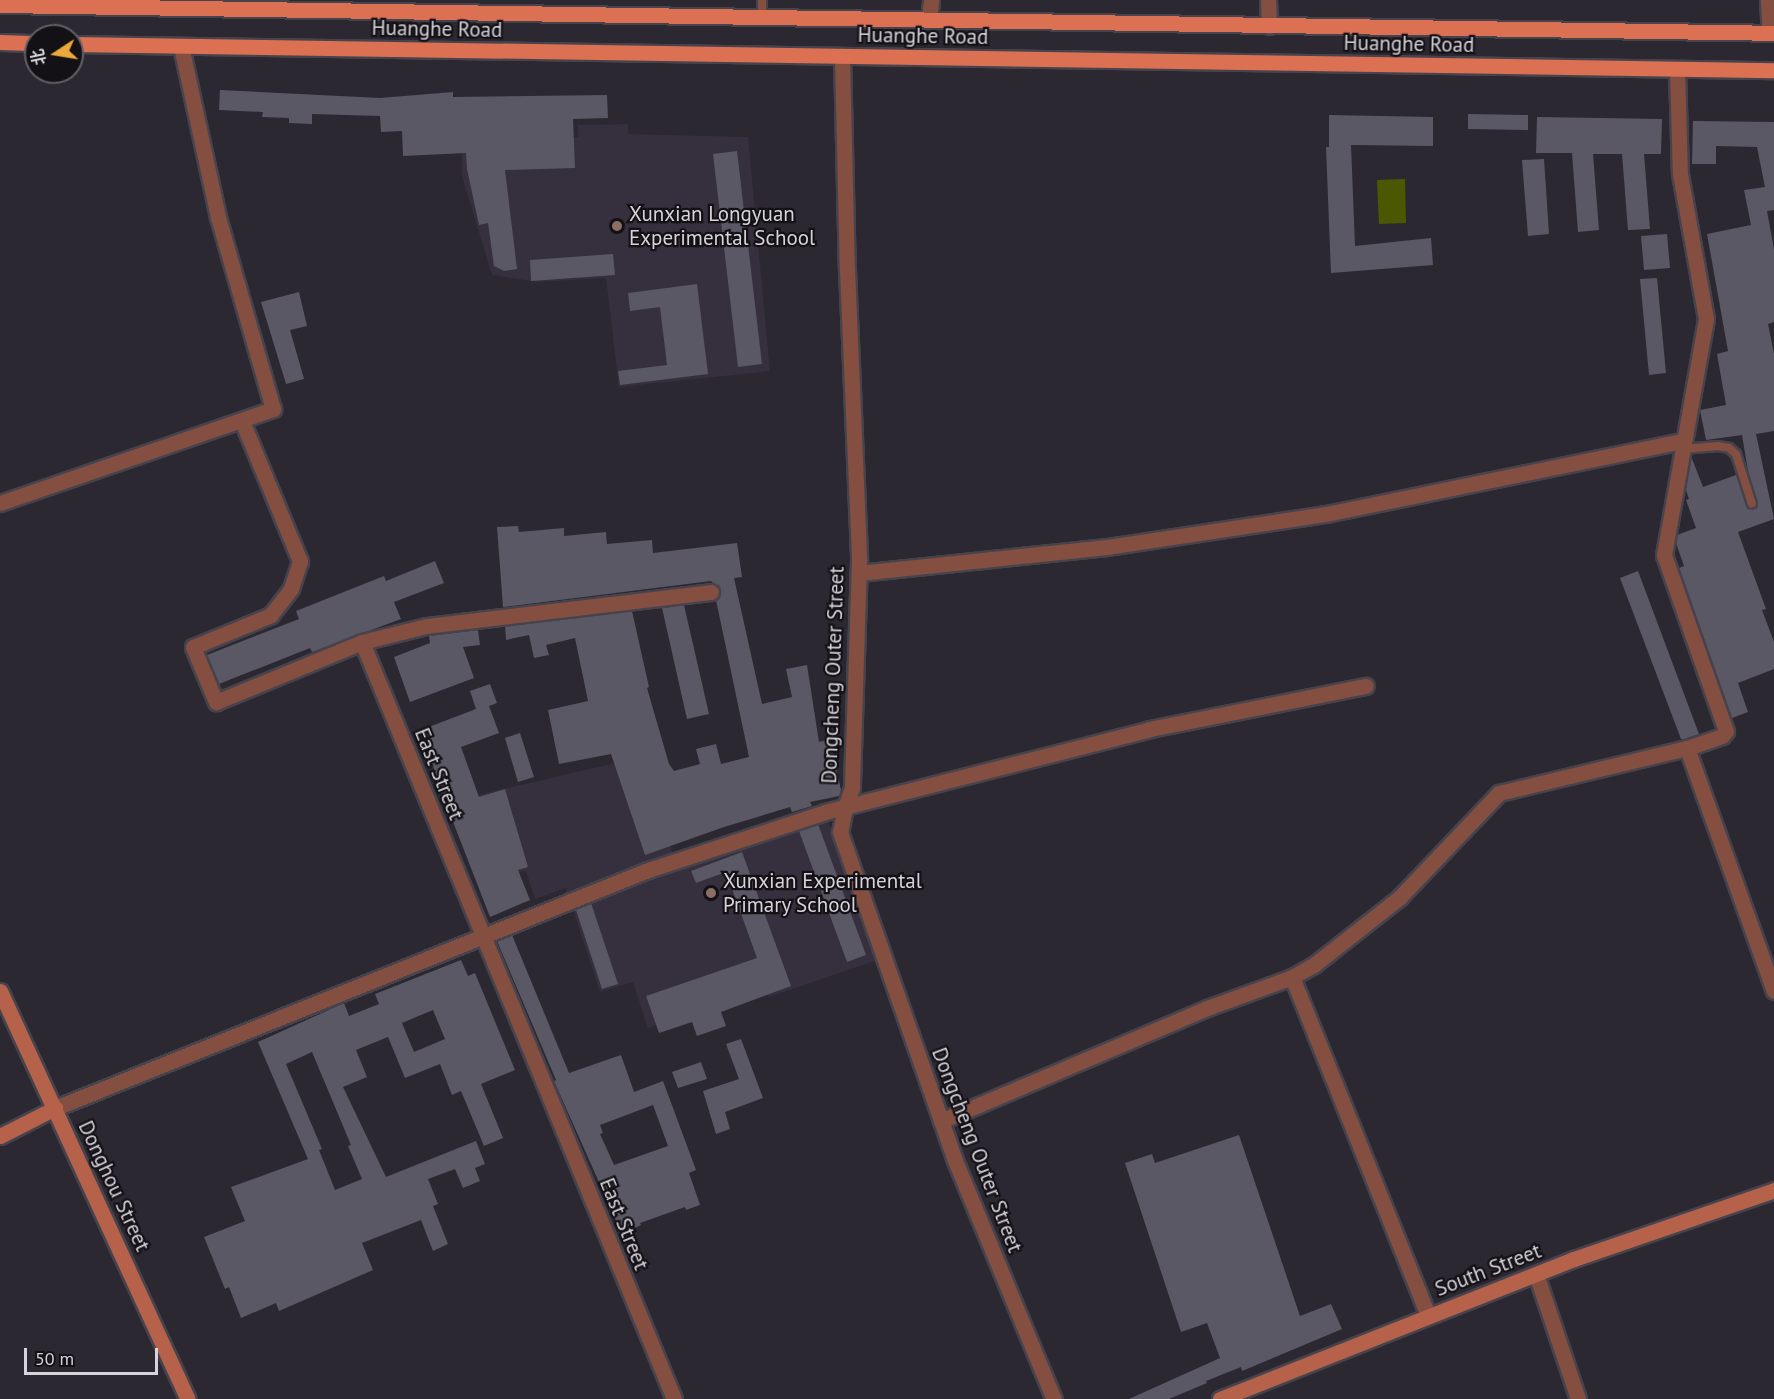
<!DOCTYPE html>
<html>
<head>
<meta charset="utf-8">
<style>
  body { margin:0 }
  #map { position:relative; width:1774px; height:1399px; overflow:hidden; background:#2c2832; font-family:"PT Sans","Noto Sans SC",sans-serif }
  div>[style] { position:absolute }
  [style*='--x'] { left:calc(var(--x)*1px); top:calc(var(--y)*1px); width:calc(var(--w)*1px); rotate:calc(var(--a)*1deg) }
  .built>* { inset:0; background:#362f3e }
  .green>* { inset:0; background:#4c5801 }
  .building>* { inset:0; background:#5a5864 }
  .roads { filter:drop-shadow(2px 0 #47434d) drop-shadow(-2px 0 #47434d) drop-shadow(0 2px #47434d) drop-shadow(0 -2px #47434d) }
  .lane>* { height:8px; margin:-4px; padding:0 4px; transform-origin:4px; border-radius:4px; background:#844f41 }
  .street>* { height:15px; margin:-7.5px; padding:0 7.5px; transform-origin:7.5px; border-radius:7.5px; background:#844f41 }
  .secondary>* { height:15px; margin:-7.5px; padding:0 7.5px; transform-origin:7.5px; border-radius:7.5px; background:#b6624b }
  .primary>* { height:15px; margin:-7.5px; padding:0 7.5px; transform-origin:7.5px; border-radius:7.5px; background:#dc7053 }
  .dots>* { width:16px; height:16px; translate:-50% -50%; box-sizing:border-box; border:3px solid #131116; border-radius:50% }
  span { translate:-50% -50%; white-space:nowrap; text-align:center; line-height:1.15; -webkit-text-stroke:4.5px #131116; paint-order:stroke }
  .street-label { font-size:21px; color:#d6d3da }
  .poi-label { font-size:21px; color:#d6d3da }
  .left { translate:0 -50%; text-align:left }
  .north { position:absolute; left:24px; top:24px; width:60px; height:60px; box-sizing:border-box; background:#131116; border:2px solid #615f64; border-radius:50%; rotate:258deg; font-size:16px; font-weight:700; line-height:24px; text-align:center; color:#d6d3da }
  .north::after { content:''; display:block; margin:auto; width:21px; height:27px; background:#eca93b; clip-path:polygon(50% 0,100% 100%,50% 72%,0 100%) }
  .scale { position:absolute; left:24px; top:1348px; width:134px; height:27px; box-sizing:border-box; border:3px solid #d6d3da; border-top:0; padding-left:8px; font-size:18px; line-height:21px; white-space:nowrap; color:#d6d3da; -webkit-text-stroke:4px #131116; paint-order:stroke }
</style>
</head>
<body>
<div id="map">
  <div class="built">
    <i style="clip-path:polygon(628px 124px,628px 134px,748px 137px,770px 371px,619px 387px,606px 278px,538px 282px,492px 275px,462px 176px,462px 133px,462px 139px,578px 137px,578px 125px)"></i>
    <i style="clip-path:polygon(641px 757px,678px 870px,827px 818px,877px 960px,769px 997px,765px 988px,648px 1028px,633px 982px,600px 992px,566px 888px,535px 899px,526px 871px,516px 873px,492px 840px,478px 795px)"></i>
  </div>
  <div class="green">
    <i style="clip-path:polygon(1405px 179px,1406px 223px,1379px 224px,1377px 180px)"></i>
  </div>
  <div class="building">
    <i style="clip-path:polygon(220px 90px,380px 98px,453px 92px,453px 97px,607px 95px,608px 118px,573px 119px,575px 168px,505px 170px,517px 269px,504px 271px,494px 266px,488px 223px,479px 225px,467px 169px,466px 153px,403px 156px,402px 131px,381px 132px,380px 116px,312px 114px,312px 124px,289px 123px,289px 118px,262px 117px,263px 112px,219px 110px)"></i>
    <i style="clip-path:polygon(1468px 114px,1528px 115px,1528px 130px,1468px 129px)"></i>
    <i style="clip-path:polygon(1329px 115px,1433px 117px,1433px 146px,1351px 145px,1355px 246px,1431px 238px,1433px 265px,1331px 273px,1326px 147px,1329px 147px)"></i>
    <i style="clip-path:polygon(1537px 117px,1662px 119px,1661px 154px,1644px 154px,1650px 229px,1628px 230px,1622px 154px,1593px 154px,1599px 230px,1578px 232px,1572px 153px,1536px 153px)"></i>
    <i style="clip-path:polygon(1693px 121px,1774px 122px,1774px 210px,1767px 211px,1774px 249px,1774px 322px,1768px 324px,1774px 354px,1774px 431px,1756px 434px,1774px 519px,1738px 532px,1766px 609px,1762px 610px,1774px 642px,1774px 669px,1738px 683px,1748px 712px,1732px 718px,1679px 568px,1684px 566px,1676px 543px,1677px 535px,1696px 528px,1686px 500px,1689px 499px,1686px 490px,1691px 456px,1703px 487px,1736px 475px,1748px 508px,1753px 510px,1758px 506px,1748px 471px,1742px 435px,1706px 440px,1700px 410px,1726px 405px,1717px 354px,1728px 351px,1707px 234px,1751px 225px,1744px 190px,1765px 187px,1757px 147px,1716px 146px,1716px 164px,1692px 164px)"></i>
    <i style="clip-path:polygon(737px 151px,762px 364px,738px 367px,713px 154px)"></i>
    <i style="clip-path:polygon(1544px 159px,1549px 234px,1528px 236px,1522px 160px)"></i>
    <i style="clip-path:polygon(1667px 234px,1670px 268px,1644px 270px,1641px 236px)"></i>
    <i style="clip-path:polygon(613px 254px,615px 275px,531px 281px,530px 260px)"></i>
    <i style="clip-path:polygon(1657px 278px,1666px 373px,1649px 375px,1640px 279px)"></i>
    <i style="clip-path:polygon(697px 284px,708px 374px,620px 385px,618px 371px,667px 365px,660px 307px,630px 311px,628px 293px)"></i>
    <i style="clip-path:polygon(299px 292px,307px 326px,290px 330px,304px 379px,286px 384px,261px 302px)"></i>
    <i style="clip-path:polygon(518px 526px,519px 532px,564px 528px,564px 536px,606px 532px,607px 544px,652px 540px,653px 553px,737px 543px,742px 577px,734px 578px,762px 704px,792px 697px,786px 669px,807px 665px,819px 742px,830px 739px,841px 790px,839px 796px,810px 802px,812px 806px,792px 812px,790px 807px,724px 827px,645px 855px,611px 754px,559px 764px,548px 710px,588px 701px,575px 638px,546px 645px,549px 655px,534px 658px,529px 635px,506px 640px,505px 626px,632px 611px,649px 687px,647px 688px,669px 764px,674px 771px,700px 764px,696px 749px,716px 744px,721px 764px,749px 757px,716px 600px,721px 590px,711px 581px,503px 607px,497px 527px)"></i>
    <i style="clip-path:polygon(435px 561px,444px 583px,394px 602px,401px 619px,312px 652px,310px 648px,219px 684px,207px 655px,299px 619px,296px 611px,384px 576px,386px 581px)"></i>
    <i style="clip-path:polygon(1638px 571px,1699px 734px,1684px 739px,1681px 739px,1620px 578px)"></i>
    <i style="clip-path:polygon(684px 605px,709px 714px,687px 719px,662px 608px)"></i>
    <i style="clip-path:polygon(478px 630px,480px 645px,463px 647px,474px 678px,410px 702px,394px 657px,430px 643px,429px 636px)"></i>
    <i style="clip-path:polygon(490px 684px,497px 703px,489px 706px,499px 733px,461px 747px,479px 797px,505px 789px,528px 867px,518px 870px,530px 900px,490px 917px,443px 796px,421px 730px,476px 709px,470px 691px)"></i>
    <i style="clip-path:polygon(520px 733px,534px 777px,518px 782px,505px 738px)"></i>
    <i style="clip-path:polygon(818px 824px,866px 955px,847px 962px,799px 831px)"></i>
    <i style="clip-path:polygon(742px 852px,791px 986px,721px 1012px,726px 1026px,697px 1036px,692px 1022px,659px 1033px,646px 996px,757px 958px,726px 872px,696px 883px,691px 871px)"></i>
    <i style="clip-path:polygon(591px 903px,618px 984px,602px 989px,576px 910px)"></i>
    <i style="clip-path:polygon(evenodd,512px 935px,569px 1073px,621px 1055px,634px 1092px,663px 1081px,696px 1170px,689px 1173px,700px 1205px,686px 1210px,685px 1207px,640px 1223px,641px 1225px,622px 1234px,554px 1081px,556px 1080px,497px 941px,512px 935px,653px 1105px,668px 1146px,614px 1165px,600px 1134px,603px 1133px,600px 1125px,653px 1105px)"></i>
    <i style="clip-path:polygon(evenodd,461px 960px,468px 976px,475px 973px,515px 1070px,481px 1084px,503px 1138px,484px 1146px,461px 1091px,452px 1095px,440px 1064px,405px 1078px,388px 1037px,356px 1050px,367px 1077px,343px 1087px,386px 1177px,476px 1141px,485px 1164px,475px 1168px,480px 1181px,463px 1188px,455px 1169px,428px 1179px,438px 1204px,433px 1206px,448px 1244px,433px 1251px,421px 1220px,362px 1243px,373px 1270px,279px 1311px,276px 1303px,241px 1318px,229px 1287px,225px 1289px,204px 1237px,245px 1221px,231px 1187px,308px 1159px,258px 1042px,344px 1003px,349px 1016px,379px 1004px,375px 994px,461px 960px,433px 1010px,445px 1039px,414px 1052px,402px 1023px,433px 1010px,461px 960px,312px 1052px,351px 1145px,348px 1146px,362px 1179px,335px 1190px,319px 1150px,322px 1149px,286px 1064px,312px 1052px)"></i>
    <i style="clip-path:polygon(741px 1039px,763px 1098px,725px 1112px,730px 1129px,716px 1134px,703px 1091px,739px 1079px,726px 1044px)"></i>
    <i style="clip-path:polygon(701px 1062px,707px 1079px,678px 1088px,672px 1072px)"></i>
    <i style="clip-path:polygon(1239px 1135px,1300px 1316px,1331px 1304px,1342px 1329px,1242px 1371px,1241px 1367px,1206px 1381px,1207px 1383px,1169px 1399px,1129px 1399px,1220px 1358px,1207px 1323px,1181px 1332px,1125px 1163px,1152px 1154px,1155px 1163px)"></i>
  </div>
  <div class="roads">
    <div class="lane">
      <i style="--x:762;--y:0;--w:18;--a:90"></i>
      <i style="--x:1683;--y:449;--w:35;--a:-5"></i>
      <i style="--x:1718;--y:446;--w:11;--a:10"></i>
      <i style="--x:1729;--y:448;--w:9;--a:41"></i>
      <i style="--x:1736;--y:454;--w:52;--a:72.3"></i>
    </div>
    <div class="street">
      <i style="--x:1268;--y:0;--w:26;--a:88"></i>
      <i style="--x:1768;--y:0;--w:33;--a:87"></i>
      <i style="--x:929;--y:20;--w:20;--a:-84"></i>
      <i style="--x:842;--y:56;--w:213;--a:88.7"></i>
      <i style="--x:847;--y:269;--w:292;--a:87.6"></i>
      <i style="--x:859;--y:561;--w:227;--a:91.8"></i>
      <i style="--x:852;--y:788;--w:20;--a:110"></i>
      <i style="--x:845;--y:807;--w:25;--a:101"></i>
      <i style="--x:840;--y:832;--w:345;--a:70.7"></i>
      <i style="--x:954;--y:1158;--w:261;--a:67.5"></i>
      <i style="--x:1677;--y:69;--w:105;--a:88.4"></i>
      <i style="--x:1680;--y:174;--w:147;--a:79.8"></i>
      <i style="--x:1706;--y:319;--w:240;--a:100.1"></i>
      <i style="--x:1664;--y:555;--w:187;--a:70.6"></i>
      <i style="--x:1726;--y:731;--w:6;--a:129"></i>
      <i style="--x:1722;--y:736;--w:37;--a:161"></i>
      <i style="--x:1687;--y:748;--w:258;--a:70.3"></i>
      <i style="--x:242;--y:421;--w:152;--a:67.5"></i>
      <i style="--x:300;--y:561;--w:29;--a:108"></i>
      <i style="--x:291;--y:589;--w:33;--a:128"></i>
      <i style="--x:271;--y:615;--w:84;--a:157.7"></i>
      <i style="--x:193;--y:647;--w:60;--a:67.3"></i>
      <i style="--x:216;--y:702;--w:158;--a:-22.3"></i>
      <i style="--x:362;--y:642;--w:819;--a:67.6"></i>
      <i style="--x:0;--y:503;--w:289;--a:-19"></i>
      <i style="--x:273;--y:409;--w:200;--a:-106"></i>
      <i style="--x:218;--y:217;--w:175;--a:-102.2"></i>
      <i style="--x:859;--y:573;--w:249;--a:-6"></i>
      <i style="--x:1107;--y:547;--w:221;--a:-8.6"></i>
      <i style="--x:1326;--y:514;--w:364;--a:-11.6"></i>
      <i style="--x:362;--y:642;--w:66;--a:-14"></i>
      <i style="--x:426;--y:626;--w:287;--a:-6.8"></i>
      <i style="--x:1292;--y:977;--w:365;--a:68.1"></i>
      <i style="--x:55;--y:1108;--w:639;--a:-21.87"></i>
      <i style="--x:648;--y:870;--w:186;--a:-18.1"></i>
      <i style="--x:825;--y:812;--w:335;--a:-14.3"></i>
      <i style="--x:1150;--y:729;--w:220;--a:-11.3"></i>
      <i style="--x:941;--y:1121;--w:289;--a:-23"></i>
      <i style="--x:1207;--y:1008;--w:90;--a:-20"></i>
      <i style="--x:1292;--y:977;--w:26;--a:-29"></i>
      <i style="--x:1315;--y:964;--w:108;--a:-38.2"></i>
      <i style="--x:1400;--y:897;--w:144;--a:-46.4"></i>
      <i style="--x:1499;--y:793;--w:193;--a:-13.5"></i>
      <i style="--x:1536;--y:1274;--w:132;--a:71.4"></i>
    </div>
    <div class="secondary">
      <i style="--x:0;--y:991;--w:449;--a:65.3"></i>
      <i style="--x:0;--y:1136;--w:62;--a:-27"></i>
      <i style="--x:1220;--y:1399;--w:381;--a:-21.6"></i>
      <i style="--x:1574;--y:1259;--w:212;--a:-19"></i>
    </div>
    <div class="primary">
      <i style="--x:0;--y:5;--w:1774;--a:0.9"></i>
      <i style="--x:0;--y:42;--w:36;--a:2"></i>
      <i style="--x:72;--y:44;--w:1702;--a:0.88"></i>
    </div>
  </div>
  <div class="dots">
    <i style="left:617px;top:226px;background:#8d6e63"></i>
    <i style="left:711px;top:893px;background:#8d6e63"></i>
  </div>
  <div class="street-label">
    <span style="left:437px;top:29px;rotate:1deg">Huanghe Road</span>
    <span style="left:923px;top:36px;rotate:1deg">Huanghe Road</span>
    <span style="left:1409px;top:44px;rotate:1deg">Huanghe Road</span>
    <span style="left:833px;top:675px;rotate:-88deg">Dongcheng Outer Street</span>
    <span style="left:439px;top:774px;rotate:68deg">East Street</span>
    <span style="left:977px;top:1150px;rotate:69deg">Dongcheng Outer Street</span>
    <span style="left:114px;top:1186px;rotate:65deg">Donghou Street</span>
    <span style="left:624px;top:1224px;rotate:68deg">East Street</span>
    <span style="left:1488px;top:1270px;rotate:-21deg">South Street</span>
  </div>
  <div class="poi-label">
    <span class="left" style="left:629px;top:226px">Xunxian Longyuan<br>Experimental School</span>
    <span class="left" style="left:723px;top:893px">Xunxian Experimental<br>Primary School</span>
  </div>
  <div class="north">北</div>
  <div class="scale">50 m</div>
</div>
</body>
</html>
